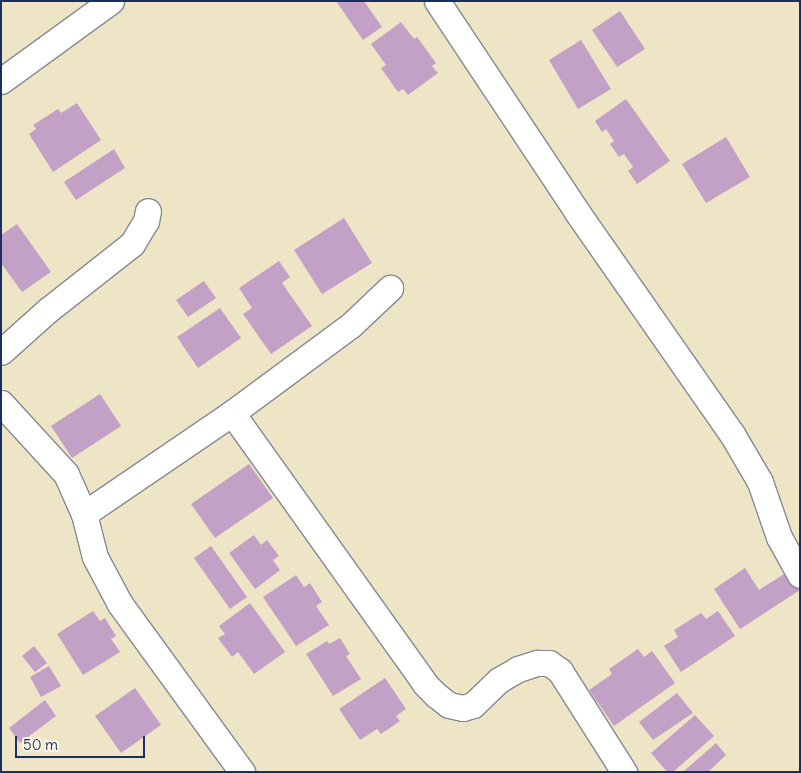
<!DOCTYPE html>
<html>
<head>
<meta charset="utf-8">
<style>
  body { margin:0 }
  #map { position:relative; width:801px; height:773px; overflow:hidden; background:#eee5c6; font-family:Delius,sans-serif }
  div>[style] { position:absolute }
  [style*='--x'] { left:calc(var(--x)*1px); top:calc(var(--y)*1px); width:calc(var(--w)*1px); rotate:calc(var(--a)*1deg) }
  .building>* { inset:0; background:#c3a0c6 }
  .roads { filter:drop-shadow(1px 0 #848a92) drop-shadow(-1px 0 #848a92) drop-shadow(0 1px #848a92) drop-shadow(0 -1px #848a92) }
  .minor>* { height:25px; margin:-12.5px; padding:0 12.5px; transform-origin:12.5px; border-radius:12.5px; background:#fff }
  span { translate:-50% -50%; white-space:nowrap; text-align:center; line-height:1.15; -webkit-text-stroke:4px #fcf5e5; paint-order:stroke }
  .frame { position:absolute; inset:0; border:2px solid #1b2f5e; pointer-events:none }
  .scale { position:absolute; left:15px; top:736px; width:130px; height:22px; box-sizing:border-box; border:2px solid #1b2f5e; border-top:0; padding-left:6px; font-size:15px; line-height:18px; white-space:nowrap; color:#1b2f5e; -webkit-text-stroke:4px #fcf5e5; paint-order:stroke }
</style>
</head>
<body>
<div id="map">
  <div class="building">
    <i style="clip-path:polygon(336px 1px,364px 1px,382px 27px,363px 40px)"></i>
    <i style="clip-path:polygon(620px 11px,645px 49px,617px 67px,592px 30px)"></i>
    <i style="clip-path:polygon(401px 22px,414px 39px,417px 37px,436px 63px,432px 66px,438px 73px,408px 95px,403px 89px,398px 92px,381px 68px,386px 65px,371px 44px)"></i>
    <i style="clip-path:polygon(581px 40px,611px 89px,578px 109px,549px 60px)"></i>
    <i style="clip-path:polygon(626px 99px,670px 161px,637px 184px,628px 171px,633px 167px,624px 154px,619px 157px,610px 144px,614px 141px,606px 129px,602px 132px,595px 121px)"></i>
    <i style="clip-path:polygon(77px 103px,101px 140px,53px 172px,29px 134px,36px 129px,33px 125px,58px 109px,61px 113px)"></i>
    <i style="clip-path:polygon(726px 137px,750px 177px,706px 203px,682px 164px)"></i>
    <i style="clip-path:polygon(114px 149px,125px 168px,76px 200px,64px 182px)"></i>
    <i style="clip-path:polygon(344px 218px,372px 263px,322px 294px,294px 250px)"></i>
    <i style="clip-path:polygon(17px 224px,51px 272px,22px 292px,1px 263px,1px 235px)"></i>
    <i style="clip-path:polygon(279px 261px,290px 277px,282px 283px,312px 326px,271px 354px,243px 314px,252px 308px,239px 288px)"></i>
    <i style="clip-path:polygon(204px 281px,216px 298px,188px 317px,176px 300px)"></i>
    <i style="clip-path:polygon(220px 308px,241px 338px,198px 368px,177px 337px)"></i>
    <i style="clip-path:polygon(100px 394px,121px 426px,72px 458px,51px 426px)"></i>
    <i style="clip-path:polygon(249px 464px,273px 498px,215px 538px,191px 504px)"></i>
    <i style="clip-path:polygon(254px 535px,261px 545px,267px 540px,279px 556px,273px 560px,280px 570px,255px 589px,229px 553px)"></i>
    <i style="clip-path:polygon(211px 546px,247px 597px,230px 609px,194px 558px)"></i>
    <i style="clip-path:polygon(745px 568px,759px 590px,789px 571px,800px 590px,740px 629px,714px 589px)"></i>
    <i style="clip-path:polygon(296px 575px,304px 587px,310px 583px,322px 602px,316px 606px,329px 625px,296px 646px,263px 597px)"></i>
    <i style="clip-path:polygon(250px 603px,285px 652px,254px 674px,238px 652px,232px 657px,218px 638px,225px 634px,219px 626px)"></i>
    <i style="clip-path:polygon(93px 611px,100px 621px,105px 618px,116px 636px,111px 639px,120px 652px,83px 675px,57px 634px)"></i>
    <i style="clip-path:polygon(718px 611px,735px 636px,681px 672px,664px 646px,678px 637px,674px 630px,701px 613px,706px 619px)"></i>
    <i style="clip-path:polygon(340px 638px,350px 654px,346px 656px,361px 679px,333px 696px,306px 654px,327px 641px,329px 644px)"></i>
    <i style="clip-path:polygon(34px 646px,47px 663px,35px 672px,22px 656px)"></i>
    <i style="clip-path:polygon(638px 649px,644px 657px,652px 651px,675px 683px,614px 726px,589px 690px,612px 674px,609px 669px)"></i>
    <i style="clip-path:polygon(49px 666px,61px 686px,41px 697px,30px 677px)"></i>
    <i style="clip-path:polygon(385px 678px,406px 709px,396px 716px,400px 721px,381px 734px,377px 729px,360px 740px,339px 709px)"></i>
    <i style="clip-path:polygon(135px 688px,161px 725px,121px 753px,95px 716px)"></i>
    <i style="clip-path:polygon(677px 693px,693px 713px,653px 740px,639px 722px)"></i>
    <i style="clip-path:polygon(45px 700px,56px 716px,20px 743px,9px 728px)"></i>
    <i style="clip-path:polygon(695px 715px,714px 736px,673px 772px,667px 772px,651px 753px)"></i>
    <i style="clip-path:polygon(716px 743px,726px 755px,708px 772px,683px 772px)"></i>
  </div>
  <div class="roads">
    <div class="minor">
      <i style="--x:437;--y:1;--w:253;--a:56.4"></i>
      <i style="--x:577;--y:212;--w:271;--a:55.1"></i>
      <i style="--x:732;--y:434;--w:56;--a:59.7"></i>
      <i style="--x:760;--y:482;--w:58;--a:70.9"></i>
      <i style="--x:779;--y:537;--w:43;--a:61.1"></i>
      <i style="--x:1;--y:81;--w:136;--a:-36"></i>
      <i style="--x:1;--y:352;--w:63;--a:-41.8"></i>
      <i style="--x:48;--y:310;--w:107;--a:-38.2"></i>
      <i style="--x:132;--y:244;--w:27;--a:-59"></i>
      <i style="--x:146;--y:221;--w:10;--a:-79"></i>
      <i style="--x:1;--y:403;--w:96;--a:47.5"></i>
      <i style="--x:66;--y:474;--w:44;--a:65.8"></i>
      <i style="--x:84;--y:514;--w:44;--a:75.7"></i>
      <i style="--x:95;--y:557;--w:53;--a:62"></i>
      <i style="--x:120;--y:604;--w:208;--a:54"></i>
      <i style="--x:232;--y:413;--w:333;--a:54.5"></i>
      <i style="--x:425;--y:684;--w:16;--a:45"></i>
      <i style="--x:436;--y:695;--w:16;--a:38"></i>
      <i style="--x:449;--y:705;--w:14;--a:12"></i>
      <i style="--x:463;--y:708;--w:10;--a:-17"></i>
      <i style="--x:473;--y:705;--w:36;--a:-44"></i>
      <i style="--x:499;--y:680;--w:22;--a:-30"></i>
      <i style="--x:518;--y:669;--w:20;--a:-18"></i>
      <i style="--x:537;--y:663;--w:12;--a:0"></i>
      <i style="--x:549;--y:663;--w:14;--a:36"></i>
      <i style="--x:560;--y:671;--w:120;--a:57.6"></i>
      <i style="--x:84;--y:514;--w:179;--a:-34.3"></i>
      <i style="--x:232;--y:413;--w:148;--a:-36.5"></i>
      <i style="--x:351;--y:325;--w:54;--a:-43.5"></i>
    </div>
  </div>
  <div class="frame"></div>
  <div class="scale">50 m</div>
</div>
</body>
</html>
